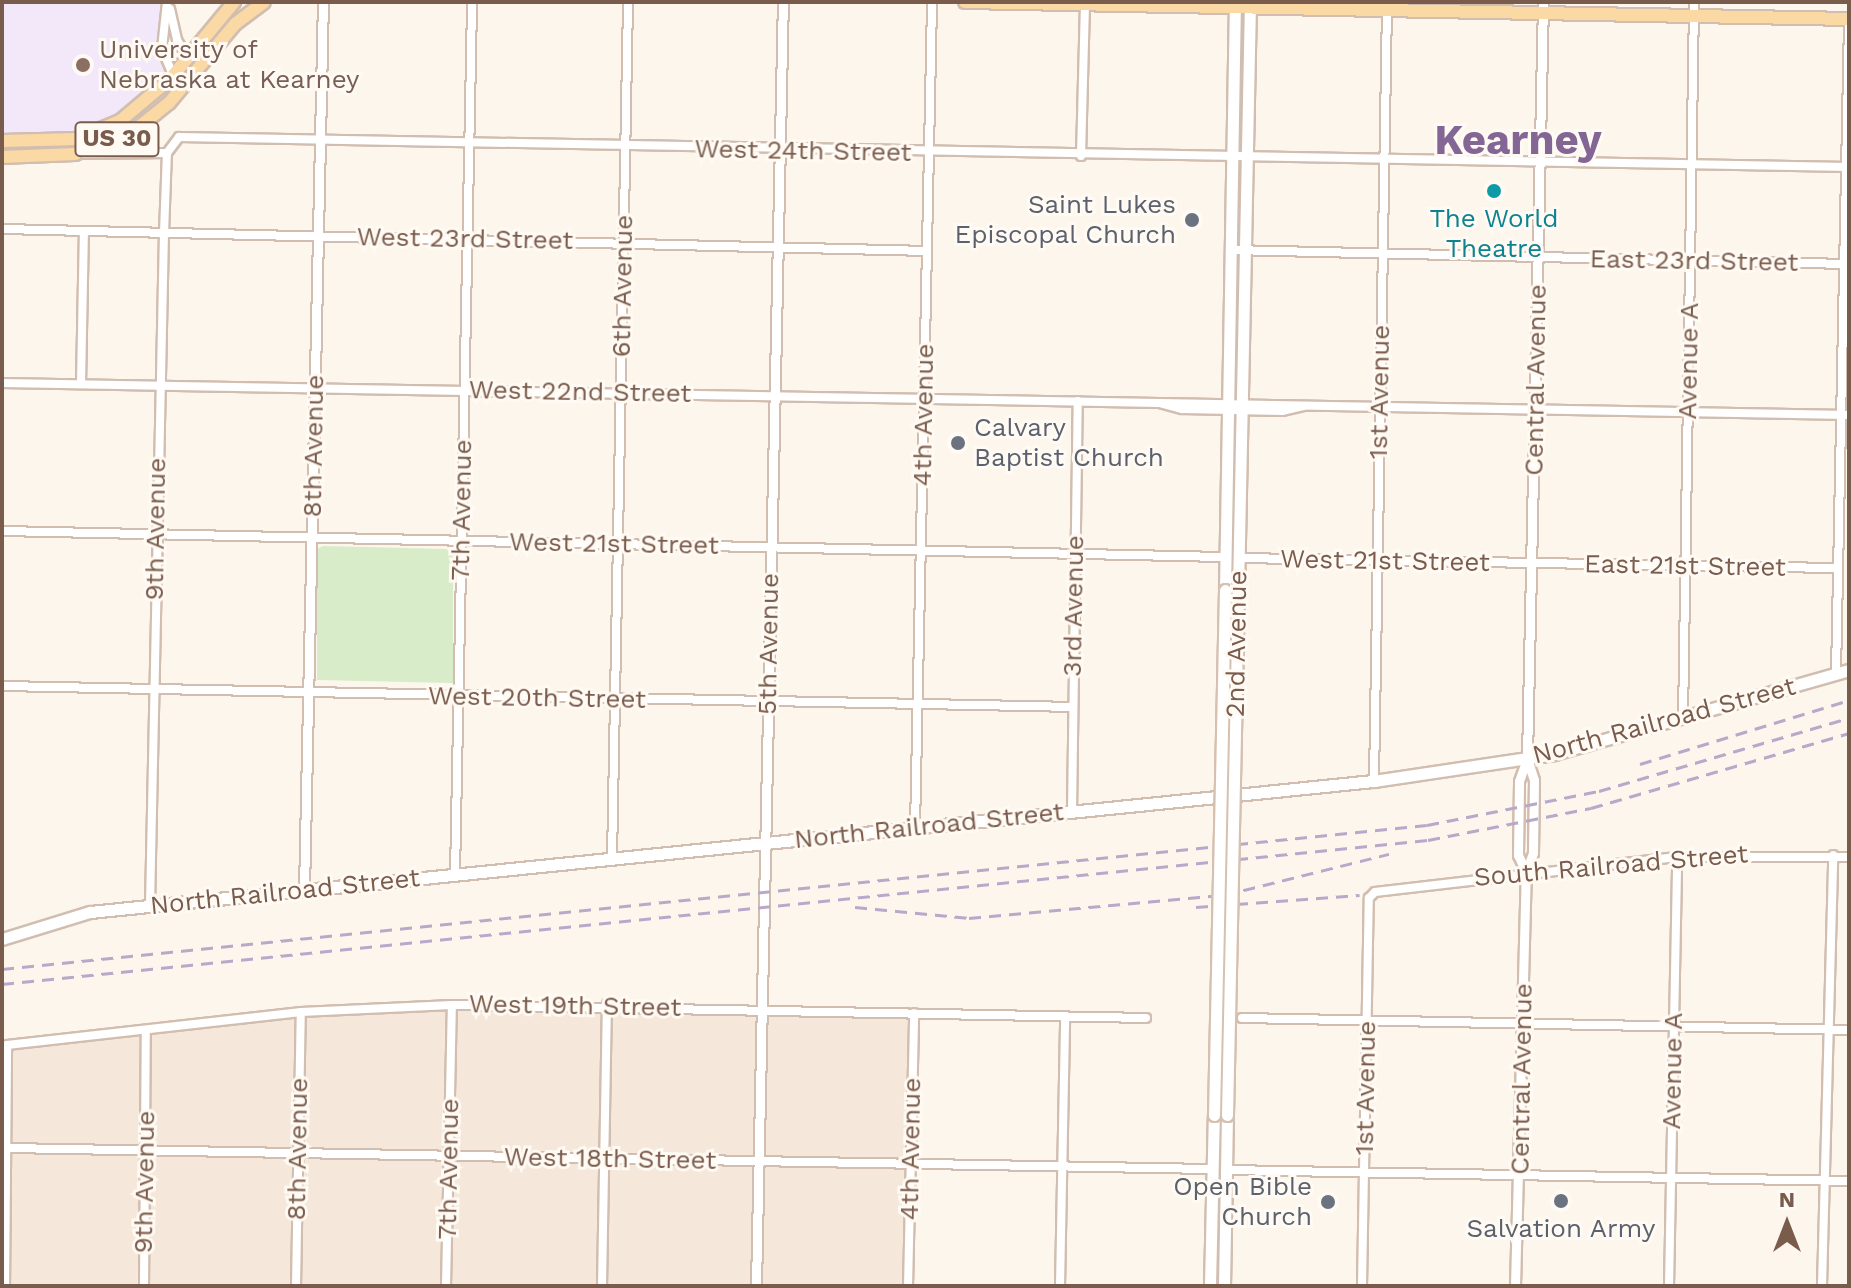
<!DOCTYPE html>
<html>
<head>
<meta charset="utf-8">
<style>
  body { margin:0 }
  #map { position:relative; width:1851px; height:1288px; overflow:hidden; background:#fdf6ec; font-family:"Work Sans",sans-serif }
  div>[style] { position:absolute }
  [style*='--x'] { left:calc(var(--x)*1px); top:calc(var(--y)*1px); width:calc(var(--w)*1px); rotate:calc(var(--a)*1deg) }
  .residential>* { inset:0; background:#f5e8da }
  .education>* { inset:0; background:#f3e8fa }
  .green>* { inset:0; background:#d8ecc9 }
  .roads { filter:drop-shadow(2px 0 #d1beb0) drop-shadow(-2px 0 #d1beb0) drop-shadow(0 2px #d1beb0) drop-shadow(0 -2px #d1beb0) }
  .minor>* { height:8px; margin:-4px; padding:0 4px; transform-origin:4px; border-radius:4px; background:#fff }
  .tertiary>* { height:9px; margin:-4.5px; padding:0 4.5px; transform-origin:4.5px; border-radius:4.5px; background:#fff }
  .secondary>* { height:11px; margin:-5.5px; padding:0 5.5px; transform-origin:5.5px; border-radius:5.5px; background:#fff }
  .primary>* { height:12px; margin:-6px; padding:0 6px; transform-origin:6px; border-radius:6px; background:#fbd9a5 }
  .rail>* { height:3px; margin-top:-1.5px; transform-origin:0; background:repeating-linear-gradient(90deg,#b9a8c9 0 12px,transparent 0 20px) }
  .bridges { filter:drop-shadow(2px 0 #d6c0b0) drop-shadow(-2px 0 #d6c0b0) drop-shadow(0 2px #d6c0b0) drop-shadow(0 -2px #d6c0b0) }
  .secondary-bridge>* { height:11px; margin:-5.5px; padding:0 5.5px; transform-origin:5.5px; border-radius:5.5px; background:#fff }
  .dots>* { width:22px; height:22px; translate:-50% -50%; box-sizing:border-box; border:4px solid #fffaf3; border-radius:50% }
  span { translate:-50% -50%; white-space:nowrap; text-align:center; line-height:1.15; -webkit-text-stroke:6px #fffaf3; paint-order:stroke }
  .shield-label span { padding:2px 6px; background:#fffaf3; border:2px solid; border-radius:6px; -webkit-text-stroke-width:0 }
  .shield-label { font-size:24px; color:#7a5c4d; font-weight:700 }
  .education-label { font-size:26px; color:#785e54 }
  .left { translate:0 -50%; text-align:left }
  .street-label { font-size:26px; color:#7a5c4d }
  .worship-label { font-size:26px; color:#5b616d }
  .right { translate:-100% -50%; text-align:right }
  .culture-label { font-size:26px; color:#0d838f }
  .town-label { font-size:42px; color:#846695; font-weight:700 }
  .frame { position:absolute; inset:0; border:4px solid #7a5c4d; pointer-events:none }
  .north { position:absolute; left:1747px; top:1184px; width:80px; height:80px; -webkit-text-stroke:6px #fffaf3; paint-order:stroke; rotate:0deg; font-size:22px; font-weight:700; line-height:32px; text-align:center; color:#7a5c4d }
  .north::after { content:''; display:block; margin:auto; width:28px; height:36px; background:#7a5c4d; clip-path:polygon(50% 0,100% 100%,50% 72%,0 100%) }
</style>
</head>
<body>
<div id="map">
  <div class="residential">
    <i style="clip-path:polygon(452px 1005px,914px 1013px,908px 1286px,4px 1286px,7px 1045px,301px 1012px)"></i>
  </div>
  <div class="education">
    <i style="clip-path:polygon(2px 2px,160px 2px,160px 58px,169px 72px,135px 110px,76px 139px,2px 135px)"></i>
  </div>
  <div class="green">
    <i style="clip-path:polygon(323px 546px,446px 549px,453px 554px,453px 683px,317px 680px,317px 549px)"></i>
  </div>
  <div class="roads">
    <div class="minor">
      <i style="--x:167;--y:2;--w:47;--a:96.1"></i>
      <i style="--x:162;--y:49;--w:28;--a:67"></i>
      <i style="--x:170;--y:9;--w:32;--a:77"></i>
      <i style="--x:177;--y:40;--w:19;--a:58"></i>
      <i style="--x:80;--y:154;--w:87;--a:-0.7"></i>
      <i style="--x:1081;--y:156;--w:154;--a:-88.5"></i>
      <i style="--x:2;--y:229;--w:925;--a:1.36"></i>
      <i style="--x:1231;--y:250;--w:615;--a:1.3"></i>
      <i style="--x:2;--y:383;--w:1847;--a:0.99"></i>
      <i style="--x:81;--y:384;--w:153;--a:-88.9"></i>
      <i style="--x:1159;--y:403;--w:24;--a:15"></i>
      <i style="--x:1182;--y:409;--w:100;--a:1.1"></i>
      <i style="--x:1282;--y:411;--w:22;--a:-13"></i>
      <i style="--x:2;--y:531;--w:1224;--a:1.22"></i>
      <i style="--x:1238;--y:558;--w:599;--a:0.96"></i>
      <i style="--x:1836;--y:674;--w:653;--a:-88.86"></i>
      <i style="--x:2;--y:686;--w:1070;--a:1.12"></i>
      <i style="--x:1683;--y:720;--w:718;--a:-89.12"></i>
      <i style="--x:1374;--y:781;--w:779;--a:-89.04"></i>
      <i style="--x:1072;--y:812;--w:411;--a:-89.2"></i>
      <i style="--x:915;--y:829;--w:827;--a:-88.82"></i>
      <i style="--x:612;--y:859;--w:857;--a:-88.93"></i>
      <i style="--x:455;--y:875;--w:873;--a:-88.88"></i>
      <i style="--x:150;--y:906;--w:673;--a:-88.81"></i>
      <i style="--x:164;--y:233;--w:80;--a:-87.9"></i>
      <i style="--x:167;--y:153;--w:20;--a:-53"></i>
      <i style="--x:179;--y:137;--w:1670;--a:1.03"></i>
      <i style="--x:1242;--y:1018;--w:607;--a:1.13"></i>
      <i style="--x:7;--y:1148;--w:1206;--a:1"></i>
      <i style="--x:1226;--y:1170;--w:623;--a:1.01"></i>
      <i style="--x:5;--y:1286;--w:241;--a:-89.5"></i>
      <i style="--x:7;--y:1045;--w:296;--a:-6.4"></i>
      <i style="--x:301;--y:1012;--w:151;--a:-2.7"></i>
      <i style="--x:452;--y:1005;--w:694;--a:1.07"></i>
      <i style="--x:144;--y:1286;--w:256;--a:-89.6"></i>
      <i style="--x:296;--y:1286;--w:274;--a:-89"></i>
      <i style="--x:446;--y:1286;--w:281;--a:-88.8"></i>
      <i style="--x:602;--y:1286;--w:282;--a:-89"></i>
      <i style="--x:908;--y:1286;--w:273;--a:-88.7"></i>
      <i style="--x:1060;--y:1286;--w:270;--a:-88.9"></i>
      <i style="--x:1362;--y:1286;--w:388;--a:-89"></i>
      <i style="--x:1369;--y:898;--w:8;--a:-45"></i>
      <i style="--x:1375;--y:892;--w:304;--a:-6.6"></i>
      <i style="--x:1677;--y:857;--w:172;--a:0"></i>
      <i style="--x:1669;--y:1286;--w:429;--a:-88.9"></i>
      <i style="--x:1822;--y:1286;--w:431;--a:-88.5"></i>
    </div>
    <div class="tertiary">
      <i style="--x:1526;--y:872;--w:19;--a:-115"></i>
      <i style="--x:1518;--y:855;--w:74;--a:-89.2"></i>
      <i style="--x:1519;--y:781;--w:23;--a:-70"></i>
      <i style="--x:304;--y:891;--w:889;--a:-88.78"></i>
      <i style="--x:756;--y:1286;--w:1284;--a:-88.8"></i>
      <i style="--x:1515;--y:1286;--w:414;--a:-88.5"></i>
      <i style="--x:1526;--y:872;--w:20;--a:-70"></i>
      <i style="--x:1533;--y:853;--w:73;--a:-89.2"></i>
      <i style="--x:1534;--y:780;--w:22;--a:-108"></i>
      <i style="--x:1527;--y:759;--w:757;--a:-88.79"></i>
    </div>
    <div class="secondary">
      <i style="--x:1225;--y:590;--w:588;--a:-89.03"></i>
      <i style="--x:1238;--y:590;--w:588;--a:-88.83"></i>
      <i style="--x:2;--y:939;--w:92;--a:-17.1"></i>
      <i style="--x:90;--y:912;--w:1291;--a:-5.83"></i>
      <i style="--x:1374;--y:781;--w:182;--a:-8.5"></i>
      <i style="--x:1554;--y:754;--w:307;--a:-15.9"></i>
      <i style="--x:1210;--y:1286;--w:171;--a:-88.7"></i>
      <i style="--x:1224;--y:1286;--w:171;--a:-89"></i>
    </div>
    <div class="primary">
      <i style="--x:965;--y:2;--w:884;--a:1.1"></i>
      <i style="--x:2;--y:141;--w:74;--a:-1.5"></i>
      <i style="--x:76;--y:139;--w:48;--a:-22.2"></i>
      <i style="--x:120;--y:121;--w:67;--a:-40.1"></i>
      <i style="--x:171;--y:78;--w:99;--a:-50.3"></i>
      <i style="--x:2;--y:157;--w:73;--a:-2.4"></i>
      <i style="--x:75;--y:154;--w:69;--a:-22.9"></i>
      <i style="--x:139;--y:127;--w:38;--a:-39"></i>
      <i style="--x:169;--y:103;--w:103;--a:-50.1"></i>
      <i style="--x:235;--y:24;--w:36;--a:-37"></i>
    </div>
  </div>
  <div class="rail">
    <i style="--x:1640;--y:764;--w:219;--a:-17"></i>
    <i style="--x:855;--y:907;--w:115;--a:5.5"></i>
    <i style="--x:969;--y:918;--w:256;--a:-5.2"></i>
    <i style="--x:1224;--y:895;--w:170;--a:-14"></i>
    <i style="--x:1196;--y:907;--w:164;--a:-4.2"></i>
    <i style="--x:2;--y:969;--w:1432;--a:-5.77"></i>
    <i style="--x:1427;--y:825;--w:175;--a:-11.2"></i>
    <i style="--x:1599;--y:791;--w:260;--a:-16.3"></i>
    <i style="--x:2;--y:984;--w:1433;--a:-5.77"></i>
    <i style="--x:1428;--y:840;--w:166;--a:-11.1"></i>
    <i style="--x:1591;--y:808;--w:269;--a:-16.2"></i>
  </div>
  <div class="bridges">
    <div class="secondary-bridge">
      <i style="--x:1214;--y:1115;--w:525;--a:-88.8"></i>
      <i style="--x:1227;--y:1115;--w:525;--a:-88.8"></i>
    </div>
  </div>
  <div class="dots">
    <i style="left:83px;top:65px;background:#8d6e63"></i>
    <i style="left:1494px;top:191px;background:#0f9aa8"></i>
    <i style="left:1192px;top:220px;background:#6b7280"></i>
    <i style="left:958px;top:443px;background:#6b7280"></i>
    <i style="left:1561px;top:1201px;background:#6b7280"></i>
    <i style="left:1328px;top:1202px;background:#6b7280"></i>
  </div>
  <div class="shield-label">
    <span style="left:117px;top:139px">US 30</span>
  </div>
  <div class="education-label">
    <span class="left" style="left:99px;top:65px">University of<br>Nebraska at Kearney</span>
  </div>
  <div class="street-label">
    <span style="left:803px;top:151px;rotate:1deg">West 24th Street</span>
    <span style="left:465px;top:239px;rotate:1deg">West 23rd Street</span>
    <span style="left:1694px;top:261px;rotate:1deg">East 23rd Street</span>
    <span style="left:623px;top:286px;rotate:-89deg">6th Avenue</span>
    <span style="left:1689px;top:361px;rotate:-89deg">Avenue A</span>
    <span style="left:1536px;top:380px;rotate:-89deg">Central Avenue</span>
    <span style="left:580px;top:392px;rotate:1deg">West 22nd Street</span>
    <span style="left:1380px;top:392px;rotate:-89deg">1st Avenue</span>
    <span style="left:924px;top:415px;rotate:-89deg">4th Avenue</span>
    <span style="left:314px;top:446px;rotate:-89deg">8th Avenue</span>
    <span style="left:462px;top:510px;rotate:-89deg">7th Avenue</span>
    <span style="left:156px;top:529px;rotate:-89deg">9th Avenue</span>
    <span style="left:614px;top:544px;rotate:1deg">West 21st Street</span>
    <span style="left:1385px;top:561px;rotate:1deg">West 21st Street</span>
    <span style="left:1685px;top:566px;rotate:1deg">East 21st Street</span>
    <span style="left:1074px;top:606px;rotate:-89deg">3rd Avenue</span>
    <span style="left:769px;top:644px;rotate:-89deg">5th Avenue</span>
    <span style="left:1237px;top:644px;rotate:-89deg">2nd Avenue</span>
    <span style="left:537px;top:698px;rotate:1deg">West 20th Street</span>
    <span style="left:1664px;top:721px;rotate:-15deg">North Railroad Street</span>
    <span style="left:929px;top:826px;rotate:-6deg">North Railroad Street</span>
    <span style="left:1611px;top:866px;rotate:-5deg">South Railroad Street</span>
    <span style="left:285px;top:892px;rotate:-6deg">North Railroad Street</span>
    <span style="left:575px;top:1006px;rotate:1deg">West 19th Street</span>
    <span style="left:1673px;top:1071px;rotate:-89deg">Avenue A</span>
    <span style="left:1522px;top:1079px;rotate:-89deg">Central Avenue</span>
    <span style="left:1366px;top:1088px;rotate:-89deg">1st Avenue</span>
    <span style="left:298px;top:1149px;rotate:-89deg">8th Avenue</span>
    <span style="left:911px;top:1149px;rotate:-89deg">4th Avenue</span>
    <span style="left:610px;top:1159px;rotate:1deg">West 18th Street</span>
    <span style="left:449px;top:1169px;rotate:-89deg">7th Avenue</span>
    <span style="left:145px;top:1182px;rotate:-89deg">9th Avenue</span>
  </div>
  <div class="worship-label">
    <span class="right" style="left:1176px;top:220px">Saint Lukes<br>Episcopal Church</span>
    <span class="left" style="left:974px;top:443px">Calvary<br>Baptist Church</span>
    <span class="right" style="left:1312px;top:1202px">Open Bible<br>Church</span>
    <span style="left:1561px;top:1229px">Salvation Army</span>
  </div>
  <div class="culture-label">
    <span style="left:1494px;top:234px">The World<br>Theatre</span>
  </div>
  <div class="town-label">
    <span style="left:1518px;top:140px">Kearney</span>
  </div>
  <div class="frame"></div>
  <div class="north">N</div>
</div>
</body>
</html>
